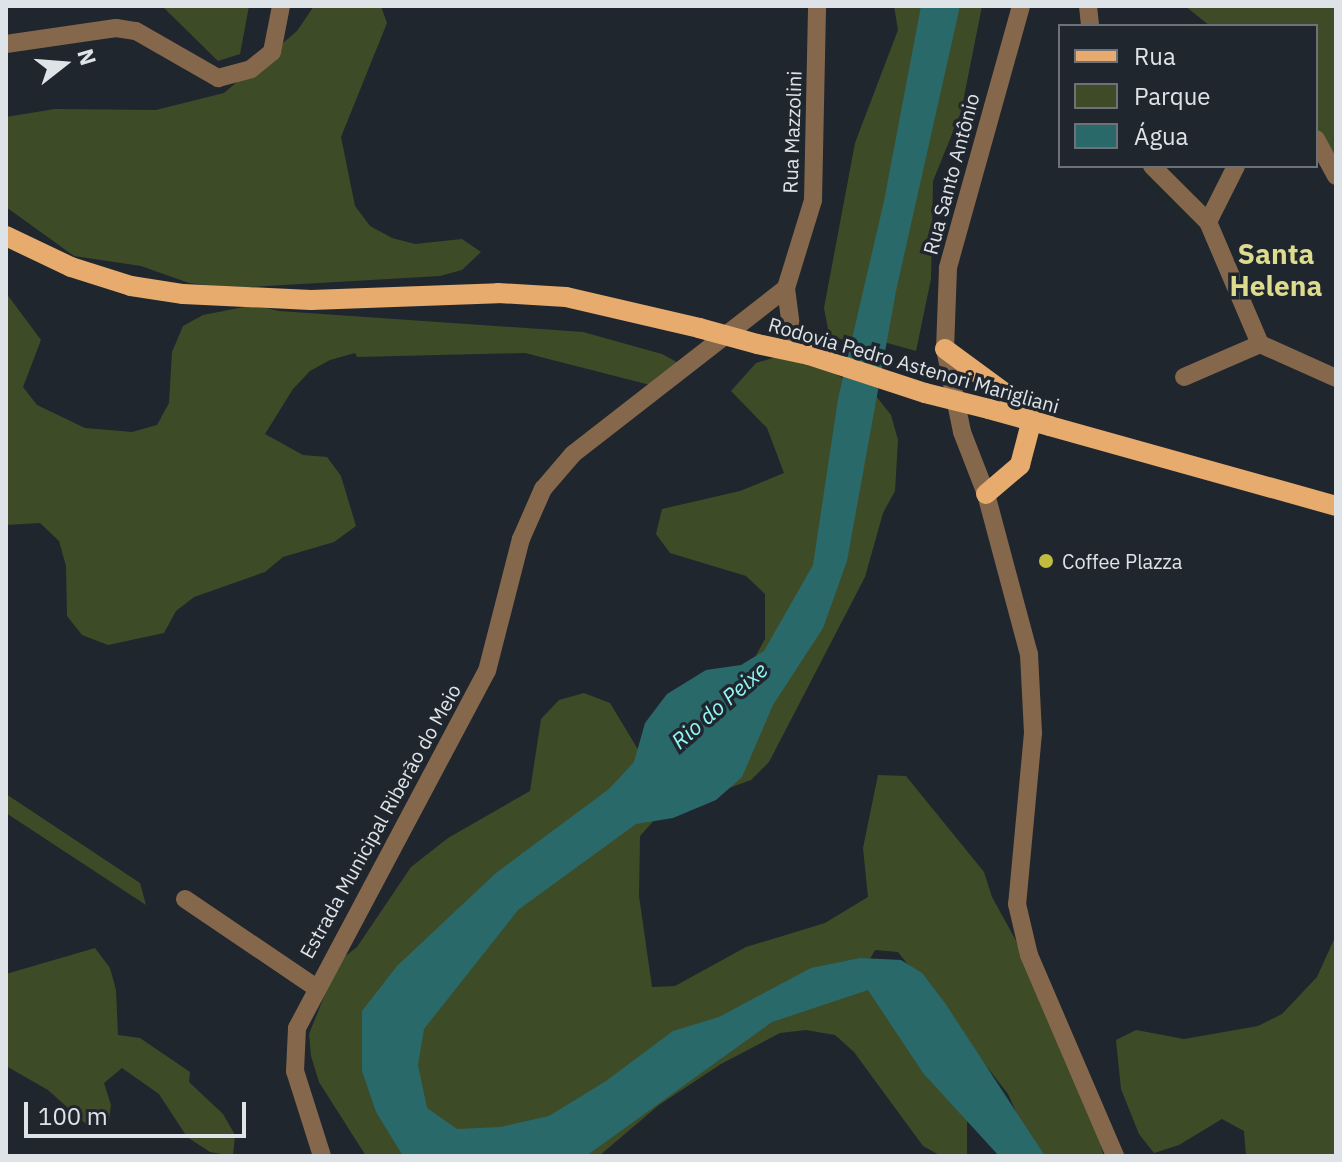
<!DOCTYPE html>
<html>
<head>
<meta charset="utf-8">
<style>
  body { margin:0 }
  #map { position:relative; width:1342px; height:1162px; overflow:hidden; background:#20262e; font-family:"IBM Plex Sans",sans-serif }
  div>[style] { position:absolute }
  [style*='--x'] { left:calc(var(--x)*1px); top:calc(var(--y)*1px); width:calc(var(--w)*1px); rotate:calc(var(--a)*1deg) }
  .green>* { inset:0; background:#3e4b27 }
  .water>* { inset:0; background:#2a6969 }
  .minor>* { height:18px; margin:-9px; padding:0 9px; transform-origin:9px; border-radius:9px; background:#85684c }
  .major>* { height:20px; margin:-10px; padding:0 10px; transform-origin:10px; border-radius:10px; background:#e6ab6d }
  .major-bridge>* { height:20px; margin:-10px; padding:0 10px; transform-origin:10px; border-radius:10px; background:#e6ab6d }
  .dots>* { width:22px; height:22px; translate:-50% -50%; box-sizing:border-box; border:4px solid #20262e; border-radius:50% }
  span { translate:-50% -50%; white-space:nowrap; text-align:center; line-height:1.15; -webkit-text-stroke:7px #20262e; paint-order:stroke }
  .street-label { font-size:20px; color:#dee3e8 }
  .poi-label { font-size:20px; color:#dee3e8 }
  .left { translate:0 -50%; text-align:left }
  .water-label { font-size:22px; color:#92f6f5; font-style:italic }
  .district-label { font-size:28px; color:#dddb8d; font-weight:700 }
  .frame { position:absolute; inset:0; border:8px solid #dee3e8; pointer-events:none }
  .legend { position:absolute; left:1058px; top:24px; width:260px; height:144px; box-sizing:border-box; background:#20262e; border:2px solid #6c7278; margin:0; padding:10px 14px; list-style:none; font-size:24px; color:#dee3e8 }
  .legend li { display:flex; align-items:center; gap:16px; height:40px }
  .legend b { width:40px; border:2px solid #6c7278 }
  .north { position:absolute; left:24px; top:24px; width:80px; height:80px; -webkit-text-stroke:6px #20262e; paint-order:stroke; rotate:73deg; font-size:22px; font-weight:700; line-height:32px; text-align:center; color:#dee3e8 }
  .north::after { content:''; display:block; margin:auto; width:28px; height:36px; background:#dee3e8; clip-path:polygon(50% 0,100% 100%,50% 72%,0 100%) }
  .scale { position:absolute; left:24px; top:1102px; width:222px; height:36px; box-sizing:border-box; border:4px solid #dee3e8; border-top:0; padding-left:10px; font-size:24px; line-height:28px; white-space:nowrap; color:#dee3e8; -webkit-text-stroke:6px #20262e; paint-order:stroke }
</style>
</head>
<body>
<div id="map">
  <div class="green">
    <i style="clip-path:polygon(162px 6px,249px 6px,240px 54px,218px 61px)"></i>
    <i style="clip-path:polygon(314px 6px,381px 6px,387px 23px,341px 137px,355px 206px,370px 226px,392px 238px,415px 244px,462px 239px,481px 252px,462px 270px,440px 276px,233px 288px,189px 283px,141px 266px,74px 256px,6px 207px,6px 117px,55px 109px,156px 110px,224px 93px,297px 31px)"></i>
    <i style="clip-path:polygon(894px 6px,982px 6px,961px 112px,933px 181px,931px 279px,916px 351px,873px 339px,850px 343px,829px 334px,824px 308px,855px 143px,898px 30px)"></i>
    <i style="clip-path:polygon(1185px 6px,1336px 6px,1336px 170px,1316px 128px,1316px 26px,1210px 26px)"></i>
    <i style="clip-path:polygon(6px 293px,41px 340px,23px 387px,37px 405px,85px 428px,132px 432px,157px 425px,169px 403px,172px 352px,183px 326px,203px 315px,254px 305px,279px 311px,583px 332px,662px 354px,684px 366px,658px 387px,525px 353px,357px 357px,355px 353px,330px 360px,310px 371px,293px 389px,265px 434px,303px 455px,327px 457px,341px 476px,356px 526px,334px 542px,283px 557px,265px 572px,194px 597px,176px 611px,164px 633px,108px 645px,82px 635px,67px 616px,66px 566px,59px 541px,40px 523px,6px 525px)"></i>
    <i style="clip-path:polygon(786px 354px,811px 361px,876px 396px,891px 415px,898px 440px,895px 491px,883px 513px,865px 577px,769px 762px,751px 780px,677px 807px,657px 817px,640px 836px,639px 896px,652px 987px,675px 986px,746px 947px,825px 923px,868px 897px,863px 848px,878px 775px,906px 776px,984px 872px,992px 897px,1070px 1039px,1104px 1156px,1036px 1156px,1008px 1094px,898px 952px,875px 950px,863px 972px,967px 1110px,967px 1156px,941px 1156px,923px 1146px,854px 1052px,835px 1035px,806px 1030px,780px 1033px,721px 1064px,659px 1105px,599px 1156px,366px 1156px,319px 1082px,311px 1056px,309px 1034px,338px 962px,357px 947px,411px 867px,448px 838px,530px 791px,541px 719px,559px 700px,584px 693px,610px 703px,645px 761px,753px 661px,765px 639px,765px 594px,746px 576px,670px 553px,656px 534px,662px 509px,740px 491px,784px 473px,767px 428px,731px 391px,756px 363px)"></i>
    <i style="clip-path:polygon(6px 794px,140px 883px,146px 905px,6px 813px)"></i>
    <i style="clip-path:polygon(1336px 935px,1336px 1156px,1246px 1156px,1244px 1131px,1222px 1119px,1179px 1145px,1154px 1153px,1139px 1134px,1121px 1089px,1116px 1040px,1136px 1030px,1184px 1039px,1258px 1026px,1282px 1014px,1317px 977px)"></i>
    <i style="clip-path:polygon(95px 948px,110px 968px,116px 990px,118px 1035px,140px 1038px,190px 1072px,189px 1082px,223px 1114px,235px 1135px,233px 1156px,210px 1152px,187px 1137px,159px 1094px,122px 1068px,104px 1083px,111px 1105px,108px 1127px,86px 1124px,48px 1090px,6px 1066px,6px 974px)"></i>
  </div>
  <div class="water">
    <i style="clip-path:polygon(921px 6px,960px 6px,896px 291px,847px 561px,823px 628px,773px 705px,742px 777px,716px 800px,673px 818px,636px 824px,518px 910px,424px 1029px,418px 1065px,427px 1108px,457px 1129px,500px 1127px,549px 1116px,606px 1081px,673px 1031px,719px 1017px,811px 968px,860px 958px,901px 960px,922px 973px,945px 1003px,1045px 1156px,999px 1156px,923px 1073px,868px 990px,772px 1022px,586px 1156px,403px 1156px,376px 1112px,362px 1071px,362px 1011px,397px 966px,496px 873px,609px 789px,634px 762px,645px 723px,667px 694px,706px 670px,741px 665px,764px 651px,813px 565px,838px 399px,884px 201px)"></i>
  </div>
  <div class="minor">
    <i style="--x:1021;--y:6;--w:272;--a:105.6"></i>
    <i style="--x:948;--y:268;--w:81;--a:92.1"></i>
    <i style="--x:945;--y:349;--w:85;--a:78.4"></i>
    <i style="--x:962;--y:432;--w:66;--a:68.8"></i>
    <i style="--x:986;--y:494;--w:166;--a:75"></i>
    <i style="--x:1029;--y:654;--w:79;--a:87.1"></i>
    <i style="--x:1033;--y:733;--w:172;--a:95.3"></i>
    <i style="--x:1017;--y:904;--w:52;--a:76.8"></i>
    <i style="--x:1029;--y:955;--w:219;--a:66.8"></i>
    <i style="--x:1088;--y:6;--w:20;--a:84"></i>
    <i style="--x:6;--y:44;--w:111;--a:-8.3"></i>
    <i style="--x:116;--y:28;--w:20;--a:9"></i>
    <i style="--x:136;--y:31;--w:95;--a:29.8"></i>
    <i style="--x:218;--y:78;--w:34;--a:-15"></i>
    <i style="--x:251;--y:69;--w:27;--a:-39"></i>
    <i style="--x:272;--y:52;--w:47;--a:-78.9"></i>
    <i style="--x:1316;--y:139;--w:42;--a:61.6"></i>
    <i style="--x:1152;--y:166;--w:79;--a:45"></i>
    <i style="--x:1208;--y:222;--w:133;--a:66.9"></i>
    <i style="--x:1260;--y:344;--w:83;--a:24.1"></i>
    <i style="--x:1208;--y:222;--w:63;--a:-63.4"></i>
    <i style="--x:794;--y:350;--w:63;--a:-97.4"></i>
    <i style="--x:786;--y:288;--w:92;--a:-72.9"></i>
    <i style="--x:813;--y:200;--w:194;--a:-88.8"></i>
    <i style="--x:1184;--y:377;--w:83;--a:-23.5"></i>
    <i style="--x:185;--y:899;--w:157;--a:34.1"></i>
    <i style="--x:322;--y:1156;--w:89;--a:-107.6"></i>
    <i style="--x:295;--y:1071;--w:43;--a:-87.3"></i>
    <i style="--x:297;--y:1028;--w:404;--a:-62"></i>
    <i style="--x:487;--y:671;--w:136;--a:-75.6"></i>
    <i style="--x:521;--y:539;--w:55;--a:-66.3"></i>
    <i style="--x:543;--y:489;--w:46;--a:-49.4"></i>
    <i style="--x:573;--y:454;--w:270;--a:-37.9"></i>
  </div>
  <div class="major">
    <i style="--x:6;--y:236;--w:72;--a:25.5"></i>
    <i style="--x:71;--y:267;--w:63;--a:17.6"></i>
    <i style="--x:131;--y:286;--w:53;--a:8.7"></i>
    <i style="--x:183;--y:294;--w:128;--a:2.7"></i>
    <i style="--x:311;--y:300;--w:187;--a:-2.1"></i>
    <i style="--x:498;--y:293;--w:68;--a:3.4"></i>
    <i style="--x:566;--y:297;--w:137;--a:13.1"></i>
    <i style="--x:757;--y:344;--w:53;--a:11.9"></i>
    <i style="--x:809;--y:355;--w:122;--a:18.1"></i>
    <i style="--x:945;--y:349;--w:130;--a:36.3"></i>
    <i style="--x:989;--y:409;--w:360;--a:15.6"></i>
    <i style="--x:986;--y:494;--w:45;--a:-40.5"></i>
    <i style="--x:1020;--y:465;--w:43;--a:-75.3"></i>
  </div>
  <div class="major-bridge">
    <i style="--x:699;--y:328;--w:60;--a:15.4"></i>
    <i style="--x:925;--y:393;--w:66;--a:14"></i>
  </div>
  <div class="dots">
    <i style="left:1046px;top:561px;background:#c2bd3f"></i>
  </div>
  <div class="street-label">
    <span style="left:792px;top:132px;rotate:-88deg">Rua Mazzolini</span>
    <span style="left:951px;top:174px;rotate:-75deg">Rua Santo Antônio</span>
    <span style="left:914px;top:365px;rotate:16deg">Rodovia Pedro Astenori Marigliani</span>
    <span style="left:380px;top:821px;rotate:-61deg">Estrada Municipal Riberão do Meio</span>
  </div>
  <div class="poi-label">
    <span class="left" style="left:1062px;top:561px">Coffee Plazza</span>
  </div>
  <div class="water-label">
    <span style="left:719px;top:705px;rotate:-41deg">Rio do Peixe</span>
  </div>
  <div class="district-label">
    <span style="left:1276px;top:270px">Santa<br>Helena</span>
  </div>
  <div class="frame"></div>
  <ul class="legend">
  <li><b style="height:10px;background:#e6ab6d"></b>Rua</li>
  <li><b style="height:22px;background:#3e4b27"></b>Parque</li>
  <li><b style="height:22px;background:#2a6969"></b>Água</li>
  </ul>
  <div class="north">N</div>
  <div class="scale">100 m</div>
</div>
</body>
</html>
